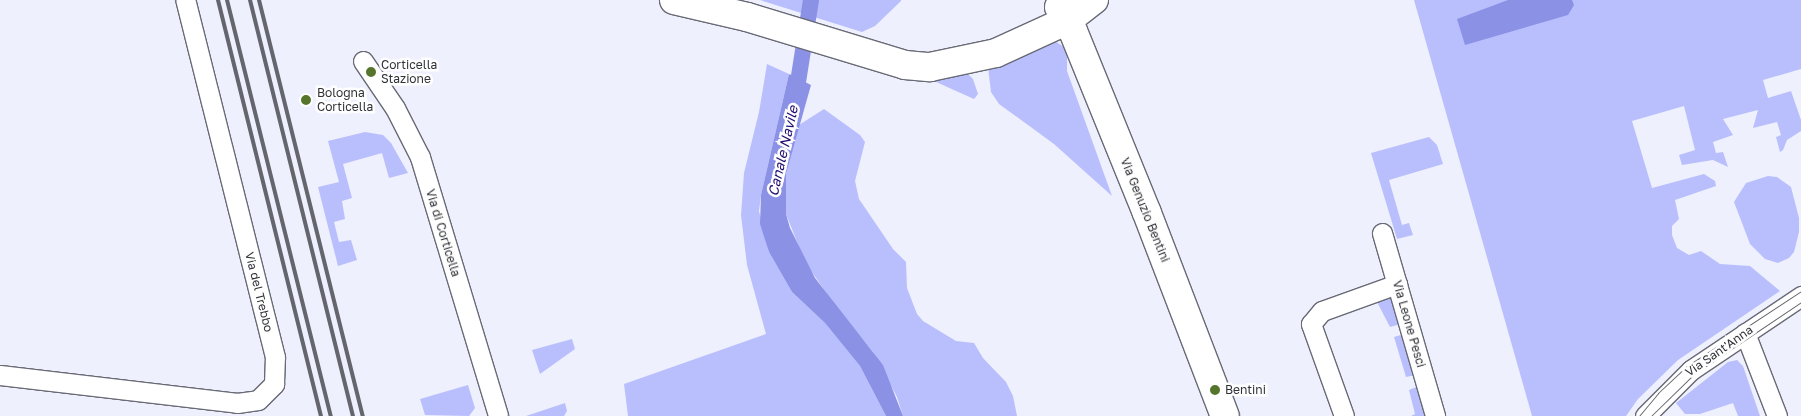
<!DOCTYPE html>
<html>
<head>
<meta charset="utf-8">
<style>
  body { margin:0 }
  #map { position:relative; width:1801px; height:416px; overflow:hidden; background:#eef0fe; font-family:"Golos Text",sans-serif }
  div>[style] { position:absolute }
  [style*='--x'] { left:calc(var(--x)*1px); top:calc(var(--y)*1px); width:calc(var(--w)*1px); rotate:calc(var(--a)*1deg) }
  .green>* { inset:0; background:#b9bffc }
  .water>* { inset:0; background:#8b91e4 }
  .canal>* { height:16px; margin:-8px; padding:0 8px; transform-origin:8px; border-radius:8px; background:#8b91e4 }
  .roads { filter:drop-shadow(1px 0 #686a75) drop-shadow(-1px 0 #686a75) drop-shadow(0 1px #686a75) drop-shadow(0 -1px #686a75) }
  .street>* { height:19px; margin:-9.5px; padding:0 9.5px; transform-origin:9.5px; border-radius:9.5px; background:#fff }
  .secondary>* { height:28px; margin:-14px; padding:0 14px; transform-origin:14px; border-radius:14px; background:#fff }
  .primary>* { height:28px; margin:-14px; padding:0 14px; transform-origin:14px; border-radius:14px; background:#fff }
  .tram>* { height:1px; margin:-0.5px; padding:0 0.5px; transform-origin:0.5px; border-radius:0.5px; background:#64656d }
  .rail>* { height:4px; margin:-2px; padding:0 2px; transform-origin:2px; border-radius:2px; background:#64656d }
  .dots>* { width:14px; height:14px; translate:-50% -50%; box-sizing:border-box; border:2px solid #fefefe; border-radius:50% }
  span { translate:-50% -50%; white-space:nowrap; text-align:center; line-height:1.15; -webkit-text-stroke:5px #fefefe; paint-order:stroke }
  .poi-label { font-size:12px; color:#313237 }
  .left { translate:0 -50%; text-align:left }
  .street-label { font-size:12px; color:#313237 }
  .water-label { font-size:14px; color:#220f71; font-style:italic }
</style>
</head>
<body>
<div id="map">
  <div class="green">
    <i style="clip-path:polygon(760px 0,901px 0,901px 1px,875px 26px,862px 32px)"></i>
    <i style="clip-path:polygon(1414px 0,1801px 0,1801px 69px,1763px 80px,1768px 98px,1791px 91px,1801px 120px,1801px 131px,1787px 140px,1783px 150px,1780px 152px,1776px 137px,1781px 135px,1777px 122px,1753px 128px,1758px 110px,1723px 119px,1733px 135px,1713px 142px,1716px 153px,1723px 152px,1728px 167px,1713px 160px,1682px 165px,1679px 155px,1695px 150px,1684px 106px,1632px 121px,1652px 188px,1704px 174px,1715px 181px,1716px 186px,1675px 200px,1679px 219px,1672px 226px,1672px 235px,1677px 248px,1689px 255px,1701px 251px,1720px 264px,1750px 266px,1780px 291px,1678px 360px,1638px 399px,1626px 416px,1532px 416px)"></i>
    <i style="clip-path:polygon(1052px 39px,1067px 49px,1067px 71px,1112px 196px,1054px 144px,999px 104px,991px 92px,988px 67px)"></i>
    <i style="clip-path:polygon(767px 64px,789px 74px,761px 195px,759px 211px,769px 252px,792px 292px,825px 323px,860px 366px,886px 416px,628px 416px,624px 384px,766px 334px,747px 265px,741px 215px,744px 173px,759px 112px)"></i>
    <i style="clip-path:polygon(965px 71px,973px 79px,978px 94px,974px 99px,925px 77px)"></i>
    <i style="clip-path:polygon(824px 109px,860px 135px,865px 142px,855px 181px,859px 199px,893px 249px,906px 262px,907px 288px,917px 314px,923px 321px,956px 341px,974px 343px,983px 358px,1006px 382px,1013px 396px,1017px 416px,903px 416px,897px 397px,873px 352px,834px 304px,805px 262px,786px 214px,786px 174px,799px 125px)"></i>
    <i style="clip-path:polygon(365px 132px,383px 135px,391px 143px,408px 173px,389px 178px,382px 153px,343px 164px,352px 198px,342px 201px,345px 219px,334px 222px,339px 242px,351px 240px,357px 260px,338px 266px,318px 187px,339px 182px,328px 141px)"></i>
    <i style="clip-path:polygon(1429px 137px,1437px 145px,1443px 164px,1389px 180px,1402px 225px,1409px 223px,1413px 235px,1397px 239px,1371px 153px)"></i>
    <i style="clip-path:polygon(1768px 176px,1777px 177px,1791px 187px,1799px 218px,1799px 232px,1794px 252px,1789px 258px,1778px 263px,1765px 259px,1750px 244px,1734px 202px,1746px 183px)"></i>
    <i style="clip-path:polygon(1392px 294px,1401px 324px,1390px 327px,1376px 300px)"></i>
    <i style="clip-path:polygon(1404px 334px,1416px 375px,1406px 377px,1394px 337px)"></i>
    <i style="clip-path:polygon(572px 339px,575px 349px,540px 374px,532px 350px)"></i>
    <i style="clip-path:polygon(1737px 360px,1743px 366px,1760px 416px,1738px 416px,1733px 403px,1700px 414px,1685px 414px,1676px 403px,1728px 362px)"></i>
    <i style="clip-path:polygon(468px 385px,475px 408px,469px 416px,425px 415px,420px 399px)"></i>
    <i style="clip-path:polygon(1419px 386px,1428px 416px,1411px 416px,1415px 414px,1409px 390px)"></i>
    <i style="clip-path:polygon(565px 403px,567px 411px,564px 416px,526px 416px)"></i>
  </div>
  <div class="water">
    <i style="clip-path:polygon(1508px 0,1572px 0,1574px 5px,1568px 15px,1465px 45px,1457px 19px)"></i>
    <i style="clip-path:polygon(789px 74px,811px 85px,786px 174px,786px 214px,790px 228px,815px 278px,883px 365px,903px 416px,886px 416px,860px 366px,825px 323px,792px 292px,769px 252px,760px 224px,761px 195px)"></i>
  </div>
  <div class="canal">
    <i style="--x:795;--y:101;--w:102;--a:-81"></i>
  </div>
  <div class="roads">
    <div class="street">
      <i style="--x:363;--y:61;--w:57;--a:55.8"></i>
      <i style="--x:395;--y:108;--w:55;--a:63"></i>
      <i style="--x:420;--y:157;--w:270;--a:73.2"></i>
      <i style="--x:1382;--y:233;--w:191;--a:73.8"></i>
      <i style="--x:1745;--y:333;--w:89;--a:68.9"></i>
      <i style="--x:0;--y:375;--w:239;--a:6.7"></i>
      <i style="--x:237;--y:403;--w:21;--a:-8"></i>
      <i style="--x:258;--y:400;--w:23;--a:-45"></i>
      <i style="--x:274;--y:384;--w:27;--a:-88"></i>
      <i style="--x:275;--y:357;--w:368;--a:-104.1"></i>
      <i style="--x:1344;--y:416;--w:98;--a:-109.7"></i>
      <i style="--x:1311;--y:324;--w:17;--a:-50"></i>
      <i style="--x:1322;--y:311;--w:80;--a:-19.8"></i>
      <i style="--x:1645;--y:416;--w:65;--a:-45"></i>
      <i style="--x:1691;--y:370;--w:133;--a:-33.9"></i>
    </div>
    <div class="secondary">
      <i style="--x:1059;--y:7;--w:28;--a:60"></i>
      <i style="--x:1073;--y:31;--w:196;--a:67.9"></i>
      <i style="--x:1147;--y:213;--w:217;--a:69"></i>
    </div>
    <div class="primary">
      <i style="--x:674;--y:0;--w:75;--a:13.1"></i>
      <i style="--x:747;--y:17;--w:165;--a:16.9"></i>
      <i style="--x:905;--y:65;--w:25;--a:5"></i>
      <i style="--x:930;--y:67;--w:67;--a:-12"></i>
      <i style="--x:996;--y:53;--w:79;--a:-24.6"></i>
      <i style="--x:1068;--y:20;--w:33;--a:-38"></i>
    </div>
  </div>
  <div class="tram">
    <i style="--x:1639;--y:416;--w:30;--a:-50"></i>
    <i style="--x:1658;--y:393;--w:40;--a:-43"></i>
    <i style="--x:1687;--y:366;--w:136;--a:-33.3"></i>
    <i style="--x:1651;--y:416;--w:60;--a:-44.3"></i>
    <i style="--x:1694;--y:374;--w:129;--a:-33.9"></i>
  </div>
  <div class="rail">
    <i style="--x:218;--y:0;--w:429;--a:76.1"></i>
    <i style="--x:227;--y:0;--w:429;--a:76"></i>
    <i style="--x:250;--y:0;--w:429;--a:76.1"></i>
    <i style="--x:259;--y:0;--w:429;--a:76"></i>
  </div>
  <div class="dots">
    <i style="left:371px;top:72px;background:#54752b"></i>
    <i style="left:306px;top:100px;background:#54752b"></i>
    <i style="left:1215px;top:390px;background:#54752b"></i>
  </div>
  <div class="poi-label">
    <span class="left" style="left:381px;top:72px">Corticella<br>Stazione</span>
    <span class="left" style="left:317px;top:100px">Bologna<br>Corticella</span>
    <span class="left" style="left:1225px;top:390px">Bentini</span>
  </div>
  <div class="street-label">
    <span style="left:1145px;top:210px;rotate:68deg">Via Genuzio Bentini</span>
    <span style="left:443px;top:233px;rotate:73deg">Via di Corticella</span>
    <span style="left:259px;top:292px;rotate:76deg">Via del Trebbo</span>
    <span style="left:1409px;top:324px;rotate:74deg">Via Leone Pesci</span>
    <span style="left:1719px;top:351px;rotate:-35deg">Via Sant'Anna</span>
  </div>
  <div class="water-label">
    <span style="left:783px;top:151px;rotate:-77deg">Canale Navile</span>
  </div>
</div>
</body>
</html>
